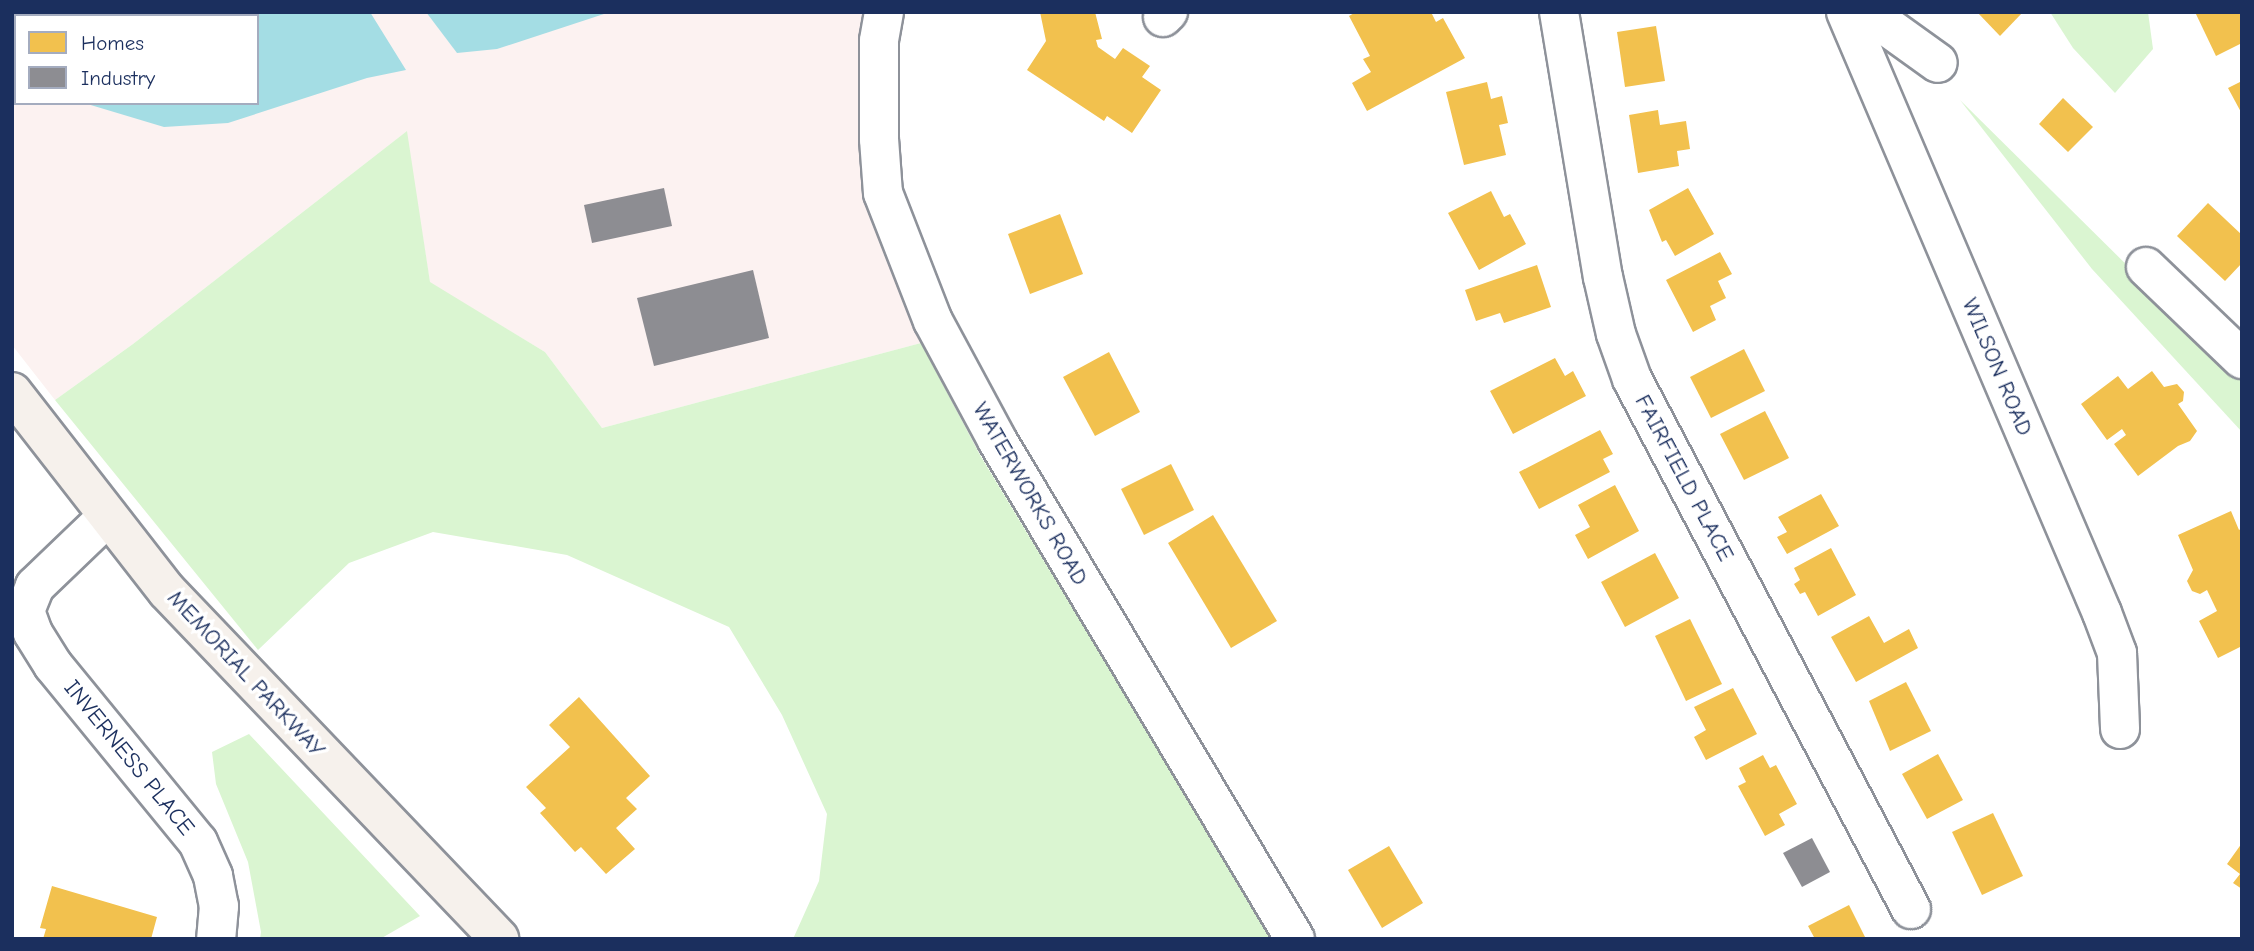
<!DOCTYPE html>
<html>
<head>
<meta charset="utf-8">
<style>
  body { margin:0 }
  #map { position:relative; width:2254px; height:951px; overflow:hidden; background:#fff; font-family:"Comic Neue",sans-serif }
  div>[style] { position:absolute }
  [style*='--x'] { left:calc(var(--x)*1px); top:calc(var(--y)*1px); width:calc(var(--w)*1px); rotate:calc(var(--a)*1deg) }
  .built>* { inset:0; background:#fcf2f1 }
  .green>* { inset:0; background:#daf5d1 }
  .water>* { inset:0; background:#a4dde4 }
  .homes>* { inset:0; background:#f2c14e }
  .industry>* { inset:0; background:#8d8d92 }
  .roads { filter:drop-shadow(2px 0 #8e929a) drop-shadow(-2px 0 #8e929a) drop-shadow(0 2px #8e929a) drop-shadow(0 -2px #8e929a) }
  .minor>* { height:38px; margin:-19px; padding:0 19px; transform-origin:19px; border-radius:19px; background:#fff }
  .major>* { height:38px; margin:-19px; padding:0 19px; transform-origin:19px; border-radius:19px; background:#f6f1ec }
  span { translate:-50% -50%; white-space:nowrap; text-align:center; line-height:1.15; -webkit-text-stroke:7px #fff; paint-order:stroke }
  .street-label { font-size:23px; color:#1b2f5e }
  .frame { position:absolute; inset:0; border:14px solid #1b2f5e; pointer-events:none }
  .legend { position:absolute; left:14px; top:14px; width:245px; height:91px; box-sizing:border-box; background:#fff; border:2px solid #a4acbf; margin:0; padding:9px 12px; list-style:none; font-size:21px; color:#1b2f5e }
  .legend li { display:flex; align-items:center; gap:14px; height:35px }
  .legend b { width:35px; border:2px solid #a4acbf }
</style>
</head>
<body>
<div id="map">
  <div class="built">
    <i style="clip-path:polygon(evenodd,12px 12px,866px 12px,865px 184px,880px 241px,921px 343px,602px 428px,545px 352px,430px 283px,406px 132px,133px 344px,55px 400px,12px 345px,12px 12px,16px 16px,257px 16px,257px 103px,16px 103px,16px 16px)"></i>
  </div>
  <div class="green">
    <i style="clip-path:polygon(2050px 12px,2148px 12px,2153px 49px,2115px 93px,2073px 48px)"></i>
    <i style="clip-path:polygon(1960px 100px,2242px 379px,2242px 432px,2092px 269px)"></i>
    <i style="clip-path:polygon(407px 131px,430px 282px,545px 352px,602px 428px,921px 343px,980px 455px,1272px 939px,793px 939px,819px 881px,827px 814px,782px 715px,729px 627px,567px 555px,433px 532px,349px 563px,258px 650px,55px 400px,133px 344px)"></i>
    <i style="clip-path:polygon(249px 734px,420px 916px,380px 939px,260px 939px,261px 932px,248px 862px,216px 784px,212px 752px)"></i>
  </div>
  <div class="water">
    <i style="clip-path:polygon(12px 12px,370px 12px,406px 70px,367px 78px,228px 123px,164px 127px,84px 103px,257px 103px,257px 16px,16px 16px,16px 69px,12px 65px)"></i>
    <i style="clip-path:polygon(426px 12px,610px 12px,497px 49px,457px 53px)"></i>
  </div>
  <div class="homes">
    <i style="clip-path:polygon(1040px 12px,1095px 12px,1102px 39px,1096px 40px,1098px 47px,1115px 59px,1123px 48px,1150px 66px,1142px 77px,1161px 90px,1132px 133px,1107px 116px,1104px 121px,1027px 70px,1046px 41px)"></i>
    <i style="clip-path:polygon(1356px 12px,1431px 12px,1436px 22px,1443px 18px,1465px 58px,1367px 111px,1352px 83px,1371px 72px,1363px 59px,1370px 56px,1349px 16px)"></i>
    <i style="clip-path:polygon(1977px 12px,2023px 12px,2000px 36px)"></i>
    <i style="clip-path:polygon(2195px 12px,2242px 12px,2242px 43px,2216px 56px)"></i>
    <i style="clip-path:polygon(1656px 26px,1665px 81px,1625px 87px,1617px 32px)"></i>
    <i style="clip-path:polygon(2242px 81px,2242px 114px,2228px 88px)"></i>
    <i style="clip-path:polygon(1487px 82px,1491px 99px,1502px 96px,1508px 123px,1499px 125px,1506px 155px,1464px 165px,1446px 92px)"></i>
    <i style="clip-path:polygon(2063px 98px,2093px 127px,2068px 152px,2039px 124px)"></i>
    <i style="clip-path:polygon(1658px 110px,1660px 125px,1686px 121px,1690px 149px,1677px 151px,1679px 166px,1638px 173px,1629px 115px)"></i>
    <i style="clip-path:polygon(1688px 188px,1714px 234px,1675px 256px,1666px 240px,1662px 242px,1649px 210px)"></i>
    <i style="clip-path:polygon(1491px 191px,1504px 217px,1510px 214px,1526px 244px,1479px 270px,1448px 213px)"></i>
    <i style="clip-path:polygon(2208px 203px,2242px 235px,2242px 263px,2225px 281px,2177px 236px)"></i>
    <i style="clip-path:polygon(1060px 214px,1083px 274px,1030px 294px,1008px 234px)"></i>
    <i style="clip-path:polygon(1720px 252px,1732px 274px,1718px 281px,1726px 298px,1710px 306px,1716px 320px,1693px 332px,1666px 280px)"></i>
    <i style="clip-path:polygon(1537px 265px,1551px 307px,1504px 323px,1500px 313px,1476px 321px,1465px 290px)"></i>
    <i style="clip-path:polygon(1744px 349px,1765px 391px,1711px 418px,1690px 377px)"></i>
    <i style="clip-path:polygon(1109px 352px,1140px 412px,1095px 436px,1063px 377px)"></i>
    <i style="clip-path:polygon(1555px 358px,1565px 376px,1573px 371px,1586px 396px,1513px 434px,1490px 391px)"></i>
    <i style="clip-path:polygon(2152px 371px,2164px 387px,2177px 384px,2184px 392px,2183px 401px,2178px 404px,2197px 431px,2190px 441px,2178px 446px,2138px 476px,2114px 444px,2126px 435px,2122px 429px,2107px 440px,2081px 404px,2118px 376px,2128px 389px)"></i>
    <i style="clip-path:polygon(1765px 411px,1789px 458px,1744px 480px,1720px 434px)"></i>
    <i style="clip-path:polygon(1600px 430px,1613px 454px,1603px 459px,1610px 472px,1539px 509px,1519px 472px)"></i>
    <i style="clip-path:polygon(1171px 464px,1194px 510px,1144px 535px,1121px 489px)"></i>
    <i style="clip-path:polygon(1615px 485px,1639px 531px,1588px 559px,1575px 535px,1590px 527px,1578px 505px)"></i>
    <i style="clip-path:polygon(1821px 494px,1839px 526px,1787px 554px,1777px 537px,1787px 532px,1778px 517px)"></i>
    <i style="clip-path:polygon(2231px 511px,2239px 530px,2242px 528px,2242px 646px,2218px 658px,2199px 621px,2217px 611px,2207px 590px,2200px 594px,2192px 591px,2187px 581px,2193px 570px,2178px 535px)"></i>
    <i style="clip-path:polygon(1213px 515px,1277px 621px,1231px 648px,1168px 543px)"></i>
    <i style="clip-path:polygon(1831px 548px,1856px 595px,1818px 616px,1805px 592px,1800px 594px,1794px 584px,1800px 580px,1794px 568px)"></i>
    <i style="clip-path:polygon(1655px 553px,1679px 598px,1625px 627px,1601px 582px)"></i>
    <i style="clip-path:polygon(1869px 616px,1884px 643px,1909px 629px,1918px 648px,1856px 682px,1831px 637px)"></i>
    <i style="clip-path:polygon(1690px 619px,1722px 684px,1686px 701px,1655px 636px)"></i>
    <i style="clip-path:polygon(1906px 682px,1931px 731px,1890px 751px,1869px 701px)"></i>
    <i style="clip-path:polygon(1733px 688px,1757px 734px,1706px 760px,1694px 737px,1706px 730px,1694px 707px)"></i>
    <i style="clip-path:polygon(579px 697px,650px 776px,626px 798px,637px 809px,616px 828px,635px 849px,606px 874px,581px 847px,575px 852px,540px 813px,546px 808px,526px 787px,570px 747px,549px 725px)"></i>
    <i style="clip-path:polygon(1938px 754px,1963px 800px,1927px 819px,1902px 774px)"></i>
    <i style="clip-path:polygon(1763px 755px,1770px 768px,1776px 765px,1797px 804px,1779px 814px,1785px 825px,1765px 836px,1738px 786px,1746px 782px,1739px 768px)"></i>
    <i style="clip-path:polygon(1993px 813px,2023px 876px,1982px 895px,1952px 832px)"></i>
    <i style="clip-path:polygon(2242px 843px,2242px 889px,2233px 883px,2240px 874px,2227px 864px)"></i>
    <i style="clip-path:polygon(1389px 846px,1423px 903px,1382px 928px,1348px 870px)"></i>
    <i style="clip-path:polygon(52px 886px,157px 917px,151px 939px,43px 939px,46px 929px,40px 928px)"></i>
    <i style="clip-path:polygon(1849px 905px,1866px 939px,1815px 939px,1808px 926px)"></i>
  </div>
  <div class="industry">
    <i style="clip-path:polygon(664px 188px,672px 226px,592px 243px,584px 205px)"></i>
    <i style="clip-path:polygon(753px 270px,769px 338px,654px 366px,637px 298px)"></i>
    <i style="clip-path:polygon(1812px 838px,1830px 872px,1802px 887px,1783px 853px)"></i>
  </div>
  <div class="roads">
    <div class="minor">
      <i style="--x:884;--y:12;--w:29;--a:100"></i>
      <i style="--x:879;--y:41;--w:98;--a:90"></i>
      <i style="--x:879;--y:139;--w:54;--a:85.8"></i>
      <i style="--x:883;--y:193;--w:137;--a:68.7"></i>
      <i style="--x:933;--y:321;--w:135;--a:61.7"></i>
      <i style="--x:997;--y:440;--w:581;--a:59.15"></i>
      <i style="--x:1559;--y:12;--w:269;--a:80.6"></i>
      <i style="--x:1603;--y:277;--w:58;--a:77.2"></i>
      <i style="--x:1616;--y:334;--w:48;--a:70.4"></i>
      <i style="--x:1632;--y:379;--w:599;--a:62.24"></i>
      <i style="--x:1846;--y:12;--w:653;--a:66.93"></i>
      <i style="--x:2102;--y:613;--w:43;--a:69.4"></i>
      <i style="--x:2117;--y:653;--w:76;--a:87.7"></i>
      <i style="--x:1867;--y:12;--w:87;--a:35.7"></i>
      <i style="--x:1163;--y:17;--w:7;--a:-45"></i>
      <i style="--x:2146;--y:267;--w:133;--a:43.8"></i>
      <i style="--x:107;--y:517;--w:100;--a:136.2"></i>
      <i style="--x:35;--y:586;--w:27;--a:112"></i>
      <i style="--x:25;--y:611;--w:23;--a:70"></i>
      <i style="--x:33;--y:633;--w:38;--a:58"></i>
      <i style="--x:53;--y:665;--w:229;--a:50.7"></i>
      <i style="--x:198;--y:842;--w:37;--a:66"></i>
      <i style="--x:213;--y:876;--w:31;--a:79"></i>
      <i style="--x:219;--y:906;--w:33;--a:95"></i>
    </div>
    <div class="major">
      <i style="--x:12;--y:392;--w:252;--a:52.1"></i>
      <i style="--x:167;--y:591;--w:481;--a:46.3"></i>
    </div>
  </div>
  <div class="street-label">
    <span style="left:1997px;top:367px;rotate:67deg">WILSON ROAD</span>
    <span style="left:1684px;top:478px;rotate:62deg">FAIRFIELD PLACE</span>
    <span style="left:1030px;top:494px;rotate:60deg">WATERWORKS ROAD</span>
    <span style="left:246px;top:674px;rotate:47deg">MEMORIAL PARKWAY</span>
    <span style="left:129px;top:758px;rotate:51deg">INVERNESS PLACE</span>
  </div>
  <div class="frame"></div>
  <ul class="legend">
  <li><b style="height:19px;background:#f2c14e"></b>Homes</li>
  <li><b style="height:19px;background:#8d8d92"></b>Industry</li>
  </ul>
</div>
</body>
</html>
